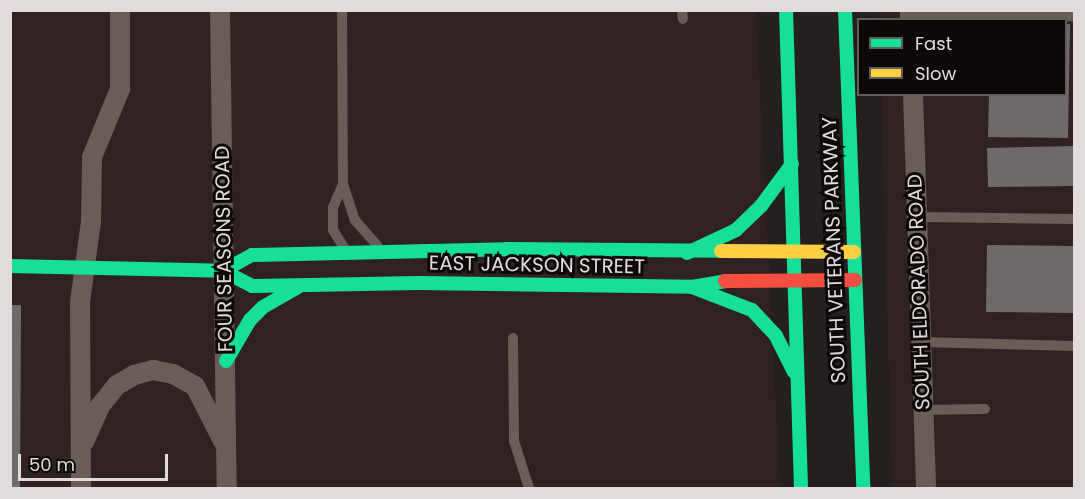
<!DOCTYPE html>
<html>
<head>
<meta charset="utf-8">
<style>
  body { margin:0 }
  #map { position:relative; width:1085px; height:499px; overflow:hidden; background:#242020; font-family:Poppins,sans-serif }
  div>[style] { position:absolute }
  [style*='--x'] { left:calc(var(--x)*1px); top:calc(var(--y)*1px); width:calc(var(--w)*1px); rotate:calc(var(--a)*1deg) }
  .built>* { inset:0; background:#302223 }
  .building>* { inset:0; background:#6e6a6b }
  .lane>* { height:10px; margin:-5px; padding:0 5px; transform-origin:5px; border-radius:5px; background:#6a5c56 }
  .street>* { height:20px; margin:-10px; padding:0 10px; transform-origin:10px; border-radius:10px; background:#6a5c56 }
  .fast>* { height:14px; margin:-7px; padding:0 7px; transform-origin:7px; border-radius:7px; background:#16e098 }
  .slow>* { height:14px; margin:-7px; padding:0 7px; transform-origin:7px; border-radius:7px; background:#ffcf43 }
  .jam>* { height:14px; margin:-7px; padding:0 7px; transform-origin:7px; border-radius:7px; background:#f24e42 }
  span { translate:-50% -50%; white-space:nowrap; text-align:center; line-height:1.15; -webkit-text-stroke:6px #0d0909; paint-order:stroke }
  .street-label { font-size:20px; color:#e2dbdb }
  .frame { position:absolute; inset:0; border:12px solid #e2dbdb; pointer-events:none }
  .legend { position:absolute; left:857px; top:18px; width:210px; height:78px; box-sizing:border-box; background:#0d0909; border:2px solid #625d5d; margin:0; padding:8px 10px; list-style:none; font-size:18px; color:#e2dbdb }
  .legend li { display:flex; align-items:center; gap:12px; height:30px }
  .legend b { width:30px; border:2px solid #625d5d }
  .scale { position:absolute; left:18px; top:454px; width:150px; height:27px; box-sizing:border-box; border:3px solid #e2dbdb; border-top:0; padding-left:8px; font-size:18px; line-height:21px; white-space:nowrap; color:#e2dbdb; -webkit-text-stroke:4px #0d0909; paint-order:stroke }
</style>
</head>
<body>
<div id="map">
  <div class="built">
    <i style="clip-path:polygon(10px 11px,756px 11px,780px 488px,11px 488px)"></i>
    <i style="clip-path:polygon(879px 11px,1074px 11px,1074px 488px,892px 488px,881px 95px,1066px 94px,1066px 20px,879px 20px)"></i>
  </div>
  <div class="building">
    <i style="clip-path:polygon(1066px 24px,1070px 24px,1068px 138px,988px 137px,989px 94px,1066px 94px)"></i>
    <i style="clip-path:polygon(1074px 146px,1074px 186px,988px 187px,987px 148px)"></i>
    <i style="clip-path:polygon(987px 245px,1074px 246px,1074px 313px,986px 312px)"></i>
    <i style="clip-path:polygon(10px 305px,21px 305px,20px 488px,10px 488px)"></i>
  </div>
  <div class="lane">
    <i style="--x:342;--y:10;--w:174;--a:89.7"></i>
    <i style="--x:343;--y:184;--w:38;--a:72"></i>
    <i style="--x:355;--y:220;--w:35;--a:49"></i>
    <i style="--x:682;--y:10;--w:9;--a:84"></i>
    <i style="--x:910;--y:17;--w:164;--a:-0.3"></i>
    <i style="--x:343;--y:184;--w:25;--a:113"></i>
    <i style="--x:333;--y:207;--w:23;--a:90"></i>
    <i style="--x:333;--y:230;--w:22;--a:58"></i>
    <i style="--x:917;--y:217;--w:157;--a:0.7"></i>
    <i style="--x:513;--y:338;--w:103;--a:89.4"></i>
    <i style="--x:514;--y:441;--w:49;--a:72.3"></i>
    <i style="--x:921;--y:342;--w:153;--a:1.5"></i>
    <i style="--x:923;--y:410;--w:62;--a:-0.9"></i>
  </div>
  <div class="street">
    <i style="--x:220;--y:10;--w:478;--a:89.2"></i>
    <i style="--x:910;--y:10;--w:10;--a:90"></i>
    <i style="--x:913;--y:94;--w:394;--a:88.1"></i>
    <i style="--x:84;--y:442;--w:39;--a:-66"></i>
    <i style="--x:100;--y:406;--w:27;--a:-51"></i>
    <i style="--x:117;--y:385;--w:20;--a:-30"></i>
    <i style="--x:134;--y:375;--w:20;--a:-15"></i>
    <i style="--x:153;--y:370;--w:20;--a:11"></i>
    <i style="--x:173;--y:374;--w:25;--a:29"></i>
    <i style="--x:195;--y:386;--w:62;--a:63"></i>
    <i style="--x:81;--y:488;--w:186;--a:-90.3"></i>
    <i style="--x:80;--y:302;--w:81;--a:-82.2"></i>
    <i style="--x:91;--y:222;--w:65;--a:-89.1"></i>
    <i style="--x:92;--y:157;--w:74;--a:-67.6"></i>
    <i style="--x:120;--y:89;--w:79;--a:-90"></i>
  </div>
  <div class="fast">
    <i style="--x:786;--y:10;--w:478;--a:88.2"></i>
    <i style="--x:845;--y:10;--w:478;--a:87.8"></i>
    <i style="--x:687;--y:253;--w:54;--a:-25.1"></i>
    <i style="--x:736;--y:230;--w:35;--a:-44"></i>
    <i style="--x:761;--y:206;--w:52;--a:-53.6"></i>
    <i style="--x:10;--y:266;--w:213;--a:1.3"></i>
    <i style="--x:223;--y:271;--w:33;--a:27"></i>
    <i style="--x:252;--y:286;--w:166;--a:-1"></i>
    <i style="--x:418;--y:283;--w:274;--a:0.8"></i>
    <i style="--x:692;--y:287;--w:34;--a:-10"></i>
    <i style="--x:223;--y:271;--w:33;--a:-29"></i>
    <i style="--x:252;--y:255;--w:255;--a:-1.3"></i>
    <i style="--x:507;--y:249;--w:214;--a:0.5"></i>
    <i style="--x:692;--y:287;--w:64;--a:21"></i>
    <i style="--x:752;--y:310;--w:35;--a:47"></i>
    <i style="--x:776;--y:336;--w:40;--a:63.4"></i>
    <i style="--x:226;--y:361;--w:48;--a:-59.7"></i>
    <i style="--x:250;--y:320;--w:18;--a:-45"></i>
    <i style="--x:263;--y:307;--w:40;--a:-29.7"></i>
  </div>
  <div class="slow">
    <i style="--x:721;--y:251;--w:133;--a:0.4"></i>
  </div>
  <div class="jam">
    <i style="--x:725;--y:281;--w:130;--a:-0.4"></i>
  </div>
  <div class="street-label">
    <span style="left:224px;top:249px;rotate:-91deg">FOUR SEASONS ROAD</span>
    <span style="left:834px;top:250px;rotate:-92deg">SOUTH VETERANS PARKWAY</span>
    <span style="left:537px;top:265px;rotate:1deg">EAST JACKSON STREET</span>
    <span style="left:919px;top:292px;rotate:-92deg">SOUTH ELDORADO ROAD</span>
  </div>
  <div class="frame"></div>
  <ul class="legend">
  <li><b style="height:8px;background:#16e098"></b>Fast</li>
  <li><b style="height:8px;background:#ffcf43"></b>Slow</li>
  </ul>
  <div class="scale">50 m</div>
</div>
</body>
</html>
